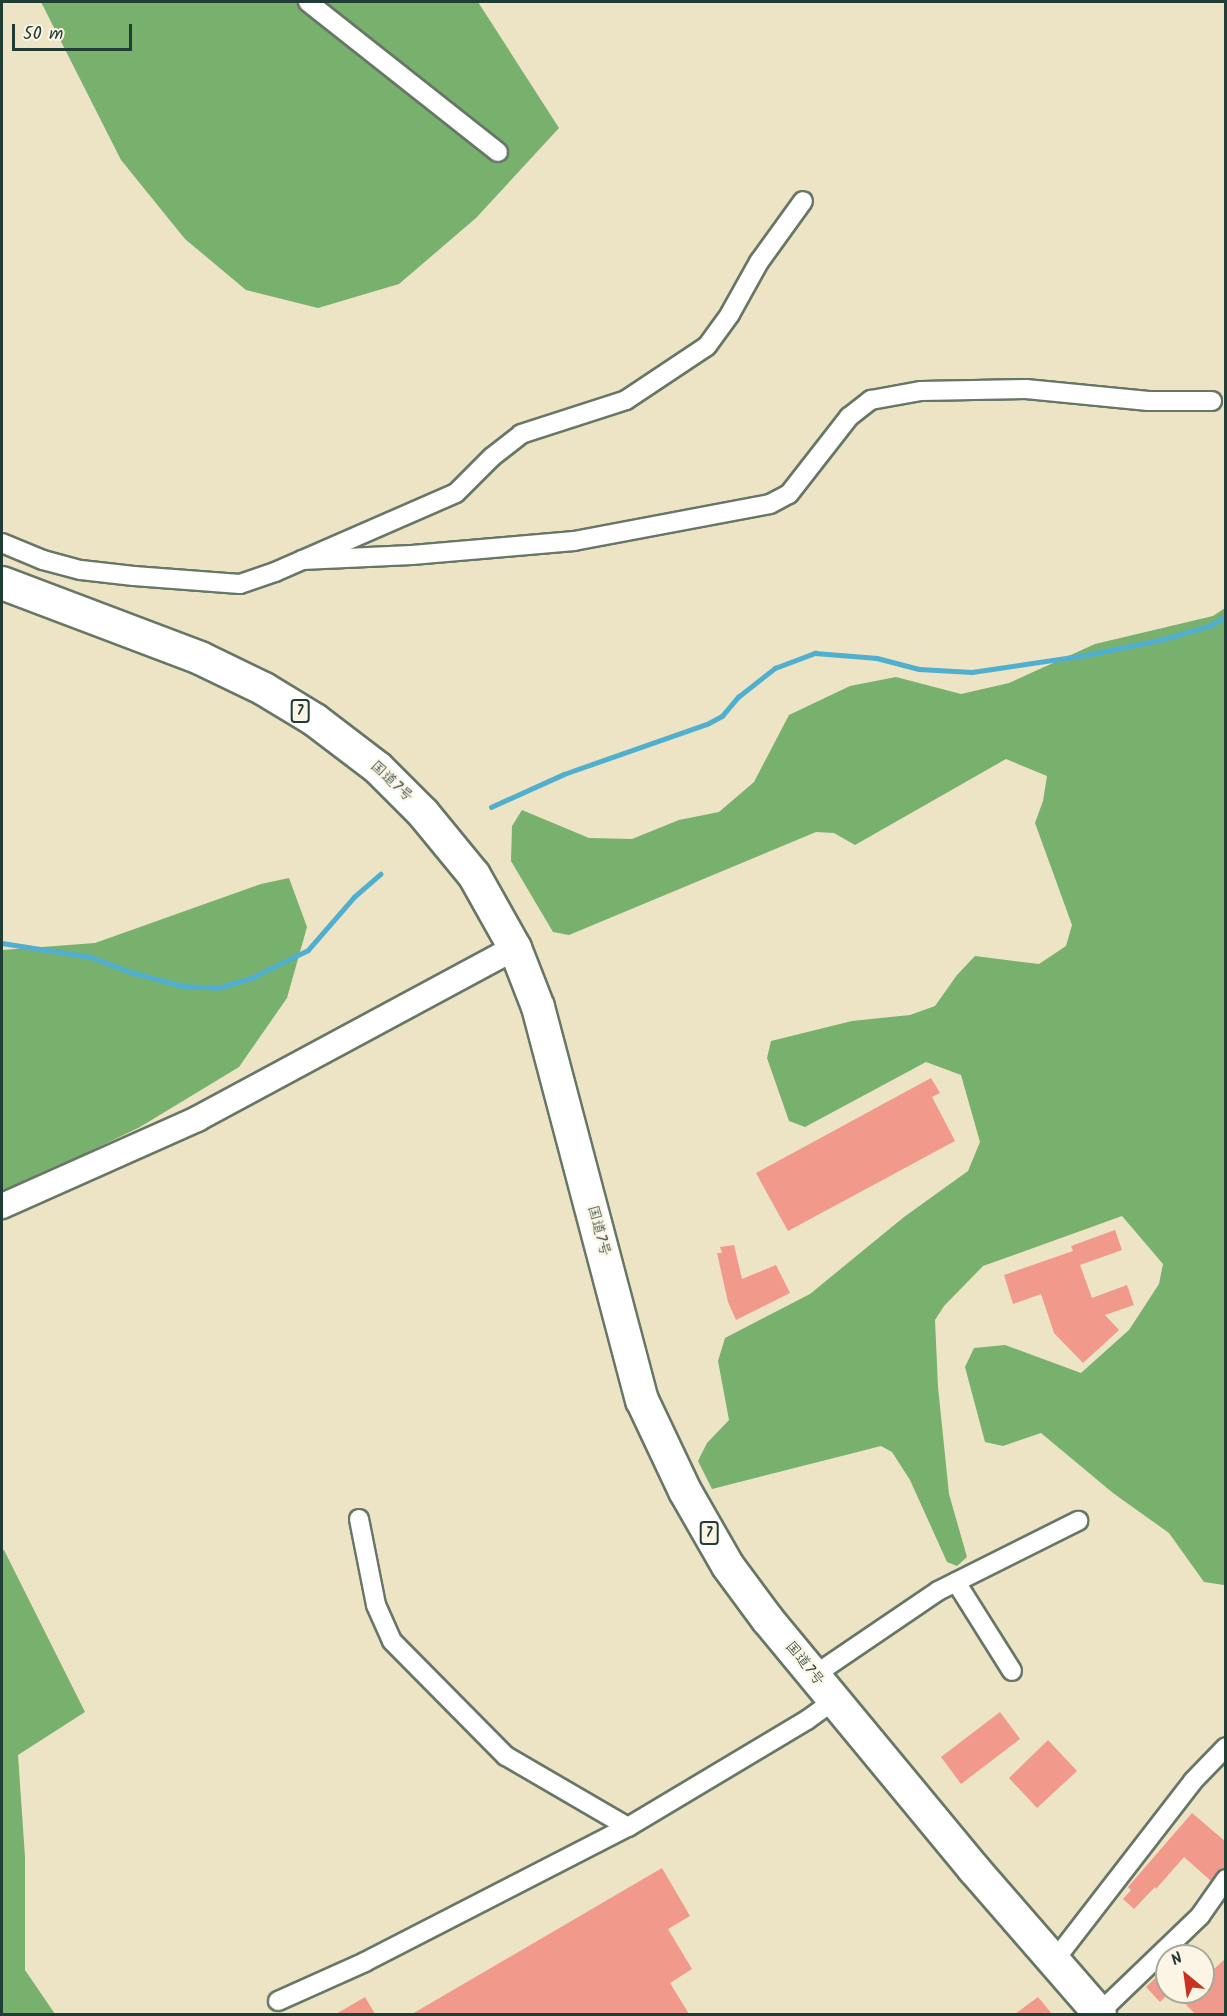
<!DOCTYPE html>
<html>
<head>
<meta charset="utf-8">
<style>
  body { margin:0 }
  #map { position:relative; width:1227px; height:2016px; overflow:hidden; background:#ece4c4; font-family:Kalam,"Klee One",sans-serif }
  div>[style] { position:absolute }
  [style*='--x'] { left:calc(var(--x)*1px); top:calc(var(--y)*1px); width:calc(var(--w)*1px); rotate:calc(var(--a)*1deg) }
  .forest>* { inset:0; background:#78b06e }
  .stream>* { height:4.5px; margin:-2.25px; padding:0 2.25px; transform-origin:2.25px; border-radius:2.25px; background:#50aece }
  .building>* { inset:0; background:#f1998b }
  .roads { filter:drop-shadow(2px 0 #677766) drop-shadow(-2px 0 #677766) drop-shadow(0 2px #677766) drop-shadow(0 -2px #677766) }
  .minor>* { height:18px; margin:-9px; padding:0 9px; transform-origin:9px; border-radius:9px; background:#fff }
  .tertiary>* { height:24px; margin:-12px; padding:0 12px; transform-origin:12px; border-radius:12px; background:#fff }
  .trunk>* { height:32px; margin:-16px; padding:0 16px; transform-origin:16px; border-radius:16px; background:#fff }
  span { translate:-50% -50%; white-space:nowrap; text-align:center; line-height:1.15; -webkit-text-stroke:4.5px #fcf5e5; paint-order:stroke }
  .shield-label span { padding:2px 4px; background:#fcf5e5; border:2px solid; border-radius:4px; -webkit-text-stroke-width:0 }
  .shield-label { font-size:14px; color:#1f3d34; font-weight:700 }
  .street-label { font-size:15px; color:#1f3d34 }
  .frame { position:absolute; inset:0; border:3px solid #1f3d34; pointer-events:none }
  .north { position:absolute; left:1155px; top:1944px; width:60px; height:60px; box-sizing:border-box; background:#fcf5e5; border:2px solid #a4ab9e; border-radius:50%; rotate:331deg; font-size:16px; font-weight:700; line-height:24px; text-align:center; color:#1f3d34 }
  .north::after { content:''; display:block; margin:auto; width:21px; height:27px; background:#c8321e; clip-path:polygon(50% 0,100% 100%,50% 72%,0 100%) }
  .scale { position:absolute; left:12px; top:24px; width:120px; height:27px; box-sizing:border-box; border:3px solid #1f3d34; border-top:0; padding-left:8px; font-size:18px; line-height:21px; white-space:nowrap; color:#1f3d34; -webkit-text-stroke:4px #fcf5e5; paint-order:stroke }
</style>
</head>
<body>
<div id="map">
  <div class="forest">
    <i style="clip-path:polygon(41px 2px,478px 2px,559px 128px,476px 218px,399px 284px,318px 308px,246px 290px,185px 239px,121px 160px)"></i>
    <i style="clip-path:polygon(1225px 608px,1225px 1583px,1224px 1585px,1204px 1582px,1169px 1533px,1113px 1493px,1041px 1433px,1003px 1446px,985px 1442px,965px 1367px,974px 1348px,1005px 1345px,1081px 1373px,1129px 1330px,1159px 1284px,1163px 1264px,1122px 1216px,983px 1266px,944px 1306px,935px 1320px,938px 1387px,949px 1494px,967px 1557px,957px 1566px,947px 1562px,910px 1480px,892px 1452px,881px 1446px,712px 1489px,698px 1461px,707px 1443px,729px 1420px,718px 1361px,725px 1338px,810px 1294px,904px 1217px,968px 1171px,980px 1142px,961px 1075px,926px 1062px,805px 1127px,789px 1121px,767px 1058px,771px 1041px,852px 1021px,910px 1015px,935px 1006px,957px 975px,975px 956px,1039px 964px,1066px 946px,1072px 925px,1035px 823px,1043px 801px,1047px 776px,1006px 759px,855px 845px,834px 833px,816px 832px,569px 935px,553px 932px,511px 861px,512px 826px,522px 810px,589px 838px,632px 839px,679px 820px,719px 812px,754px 782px,789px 715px,850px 686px,896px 677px,961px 694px,1009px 683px,1095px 644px,1213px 616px)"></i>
    <i style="clip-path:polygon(289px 878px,307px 927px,287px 998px,239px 1067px,140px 1127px,2px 1194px,2px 950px,95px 943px,261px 884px)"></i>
    <i style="clip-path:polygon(2px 1550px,4px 1550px,85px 1712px,18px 1755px,25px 1857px,25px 1970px,55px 2014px,2px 2014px)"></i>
  </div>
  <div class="stream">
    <i style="--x:491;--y:807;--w:80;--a:-24.3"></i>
    <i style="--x:564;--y:774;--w:151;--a:-19.3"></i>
    <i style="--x:707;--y:724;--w:17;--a:-28"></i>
    <i style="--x:722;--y:716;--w:25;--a:-50"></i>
    <i style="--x:738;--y:697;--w:47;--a:-38.1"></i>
    <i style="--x:775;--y:668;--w:43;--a:-20.6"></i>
    <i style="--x:815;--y:653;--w:62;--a:4.6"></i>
    <i style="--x:877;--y:658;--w:43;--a:14.7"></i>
    <i style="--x:919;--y:669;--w:53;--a:3.2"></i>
    <i style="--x:972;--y:672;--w:115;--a:-8.5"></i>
    <i style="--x:1086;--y:655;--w:76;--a:-11.5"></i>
    <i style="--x:1160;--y:640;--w:51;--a:-15.9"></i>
    <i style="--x:1209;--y:626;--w:20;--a:-30"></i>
    <i style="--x:2;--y:943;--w:90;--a:8.9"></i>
    <i style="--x:91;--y:957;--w:43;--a:20.6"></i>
    <i style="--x:131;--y:972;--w:54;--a:15.1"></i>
    <i style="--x:183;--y:986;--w:35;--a:3"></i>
    <i style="--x:218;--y:988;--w:37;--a:-17"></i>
    <i style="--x:253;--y:977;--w:61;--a:-26.1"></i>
    <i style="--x:308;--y:950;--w:70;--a:-49"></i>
    <i style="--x:354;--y:897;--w:35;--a:-41"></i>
  </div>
  <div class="building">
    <i style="clip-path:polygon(931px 1078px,940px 1093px,932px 1097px,955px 1141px,788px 1231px,756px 1173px)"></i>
    <i style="clip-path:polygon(1115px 1230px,1122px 1250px,1080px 1265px,1092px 1298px,1127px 1285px,1134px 1305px,1105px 1315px,1119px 1330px,1083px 1363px,1054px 1333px,1041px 1294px,1013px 1304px,1004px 1275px,1073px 1251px,1071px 1246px)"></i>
    <i style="clip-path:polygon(734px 1245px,742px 1279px,776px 1265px,790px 1293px,736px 1320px,728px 1302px,717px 1253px,722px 1253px,720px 1247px)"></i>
    <i style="clip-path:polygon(1000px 1712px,1020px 1739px,961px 1784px,941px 1757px)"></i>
    <i style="clip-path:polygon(1048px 1740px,1077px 1771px,1037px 1808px,1009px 1778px)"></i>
    <i style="clip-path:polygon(1192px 1813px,1226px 1842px,1226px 1867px,1211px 1881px,1184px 1857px,1156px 1889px,1155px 1887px,1134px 1909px,1123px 1899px,1131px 1890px,1128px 1887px)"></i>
    <i style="clip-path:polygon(662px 1868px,690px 1916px,668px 1929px,692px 1969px,670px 1983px,689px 2014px,412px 2014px)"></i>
    <i style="clip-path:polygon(1226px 1958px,1226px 2014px,1195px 2014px,1174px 1992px,1203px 1992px,1203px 1979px)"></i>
    <i style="clip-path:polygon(1167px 1967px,1167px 1995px,1160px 2002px,1146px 1987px)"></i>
    <i style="clip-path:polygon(365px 1997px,375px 2014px,336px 2014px)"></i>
    <i style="clip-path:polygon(1038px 1997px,1052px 2014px,1015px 2014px)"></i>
  </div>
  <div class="roads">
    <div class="minor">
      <i style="--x:308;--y:2;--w:242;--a:38.3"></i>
      <i style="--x:2;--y:543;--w:44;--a:22.5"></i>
      <i style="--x:43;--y:560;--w:39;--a:15"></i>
      <i style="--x:81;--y:570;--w:53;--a:6.5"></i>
      <i style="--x:134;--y:576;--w:106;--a:4.3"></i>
      <i style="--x:240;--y:584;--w:37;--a:-19"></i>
      <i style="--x:275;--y:572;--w:197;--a:-23.6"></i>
      <i style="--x:456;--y:493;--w:51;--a:-45"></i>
      <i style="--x:492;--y:457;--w:37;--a:-38"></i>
      <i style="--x:521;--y:434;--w:110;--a:-17.9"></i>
      <i style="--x:626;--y:400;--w:97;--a:-33.7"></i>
      <i style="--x:707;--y:346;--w:39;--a:-54"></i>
      <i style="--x:730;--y:314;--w:60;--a:-60.9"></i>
      <i style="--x:759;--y:262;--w:75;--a:-54.2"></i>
      <i style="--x:302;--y:560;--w:110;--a:-2.6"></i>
      <i style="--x:412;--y:555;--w:163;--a:-4.9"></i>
      <i style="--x:574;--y:541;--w:199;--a:-10.7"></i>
      <i style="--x:770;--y:504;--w:21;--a:-28"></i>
      <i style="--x:789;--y:494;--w:98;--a:-52.1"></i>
      <i style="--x:849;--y:417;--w:28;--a:-38"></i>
      <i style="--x:871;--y:400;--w:51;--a:-10.2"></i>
      <i style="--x:921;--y:391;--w:105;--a:-1.1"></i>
      <i style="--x:1026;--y:389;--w:123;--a:5.6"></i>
      <i style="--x:1148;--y:401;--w:64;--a:0"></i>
      <i style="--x:359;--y:1519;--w:88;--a:78.8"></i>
      <i style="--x:376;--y:1605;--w:39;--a:66"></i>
      <i style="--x:392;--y:1641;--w:162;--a:45.3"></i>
      <i style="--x:506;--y:1756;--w:141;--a:30.2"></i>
      <i style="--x:956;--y:1582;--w:105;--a:57.8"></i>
      <i style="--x:813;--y:1676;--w:151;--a:-34.2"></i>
      <i style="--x:938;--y:1591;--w:157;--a:-26.6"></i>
      <i style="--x:1054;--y:1961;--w:227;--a:-52.3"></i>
      <i style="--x:1193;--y:1781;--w:47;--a:-45.9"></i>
      <i style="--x:278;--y:2001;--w:95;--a:-24.1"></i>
      <i style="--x:365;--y:1962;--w:296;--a:-27.2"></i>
      <i style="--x:628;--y:1827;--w:209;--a:-30.9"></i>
      <i style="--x:807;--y:1720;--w:32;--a:-36"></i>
      <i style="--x:1099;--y:2013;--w:140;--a:-43.8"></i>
      <i style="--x:1200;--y:1916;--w:45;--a:-54.9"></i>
    </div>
    <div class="tertiary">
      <i style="--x:2;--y:1206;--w:214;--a:-24"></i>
      <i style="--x:197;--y:1119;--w:361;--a:-28.3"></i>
    </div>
    <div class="trunk">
      <i style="--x:2;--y:583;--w:212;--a:20.7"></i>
      <i style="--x:200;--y:658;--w:71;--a:25.8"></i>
      <i style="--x:264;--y:689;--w:60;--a:31.3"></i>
      <i style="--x:315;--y:720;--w:79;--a:37.3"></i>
      <i style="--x:378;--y:768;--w:64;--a:45"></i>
      <i style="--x:423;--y:813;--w:80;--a:50.6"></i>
      <i style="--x:474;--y:875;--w:84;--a:60.7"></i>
      <i style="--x:515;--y:948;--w:63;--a:68.7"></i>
      <i style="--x:538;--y:1007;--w:407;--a:75.2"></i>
      <i style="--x:642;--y:1400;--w:101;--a:64.7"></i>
      <i style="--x:685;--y:1491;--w:86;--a:60.2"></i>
      <i style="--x:728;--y:1566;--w:67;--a:53.5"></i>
      <i style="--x:768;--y:1620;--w:323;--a:50.4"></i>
      <i style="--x:974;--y:1869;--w:192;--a:49"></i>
    </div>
  </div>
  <div class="shield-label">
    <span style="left:300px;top:711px">7</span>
    <span style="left:709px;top:1533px">7</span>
  </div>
  <div class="street-label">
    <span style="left:391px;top:782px;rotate:43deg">国道7号</span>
    <span style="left:598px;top:1231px;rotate:75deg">国道7号</span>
    <span style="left:804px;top:1664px;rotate:51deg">国道7号</span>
  </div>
  <div class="frame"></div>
  <div class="north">N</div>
  <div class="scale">50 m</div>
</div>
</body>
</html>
